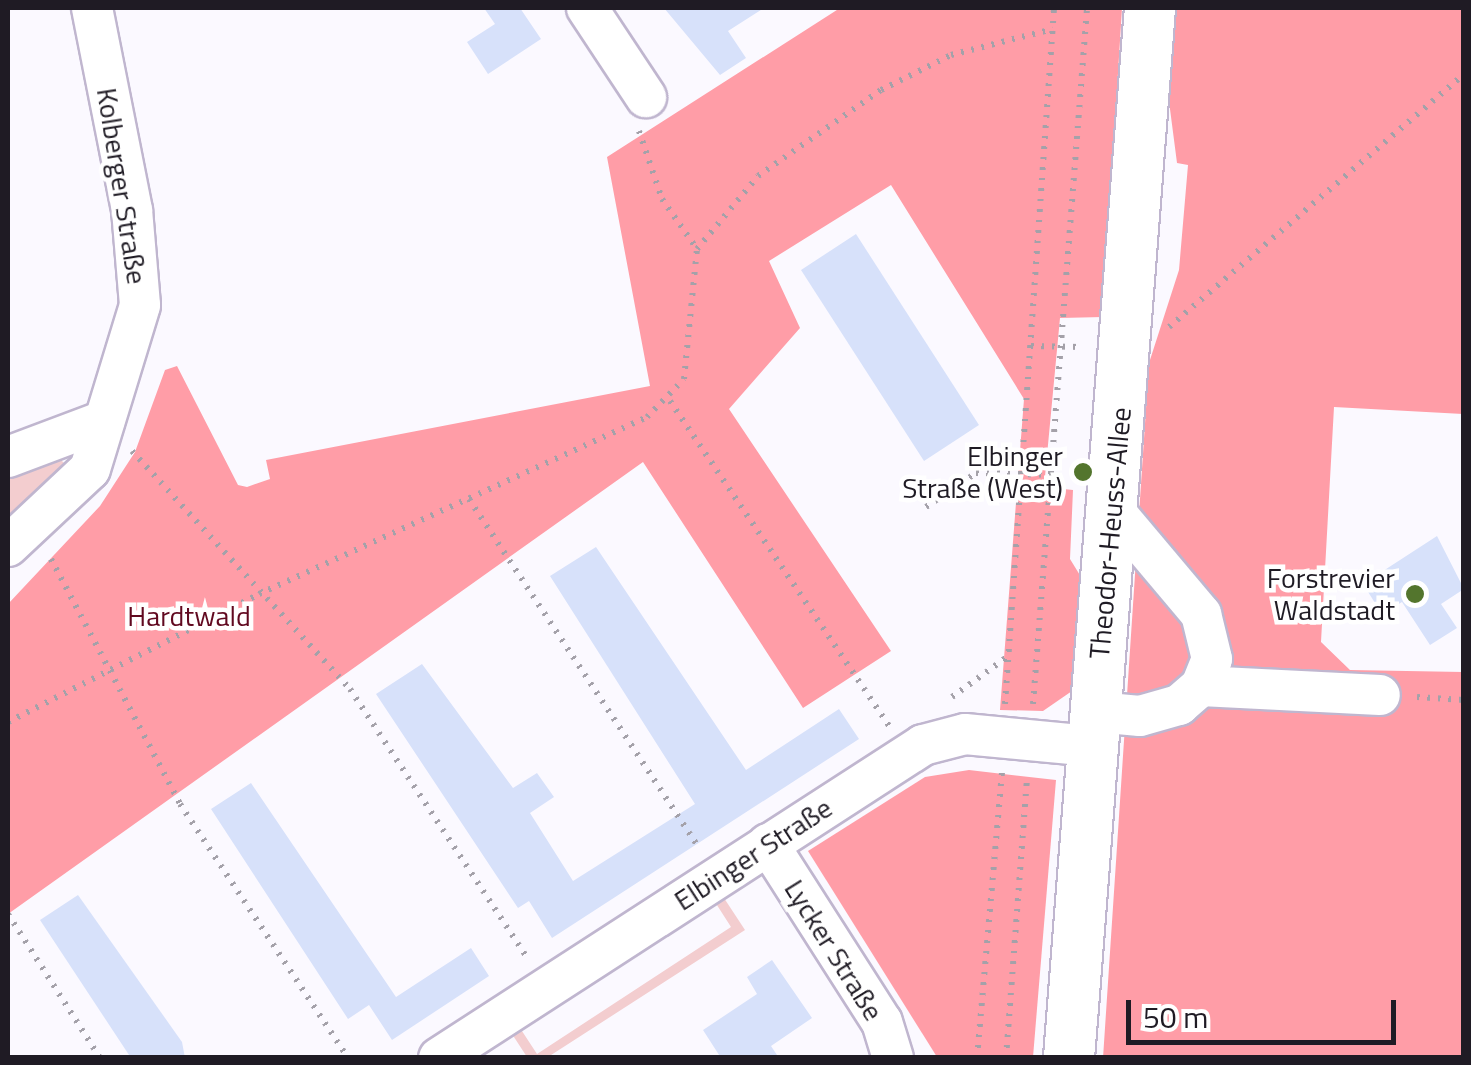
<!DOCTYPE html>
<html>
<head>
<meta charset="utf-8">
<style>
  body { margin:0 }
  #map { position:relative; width:1471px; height:1065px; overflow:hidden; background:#fbf9ff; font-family:"Titillium Web",sans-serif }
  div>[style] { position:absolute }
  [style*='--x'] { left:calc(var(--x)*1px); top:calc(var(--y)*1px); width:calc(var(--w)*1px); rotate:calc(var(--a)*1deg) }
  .green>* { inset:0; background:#f3cdcf }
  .forest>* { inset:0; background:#ff9da7 }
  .building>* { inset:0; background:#d7e1fa }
  .path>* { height:6px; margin-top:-3px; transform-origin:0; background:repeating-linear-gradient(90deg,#a4a1a9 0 2.5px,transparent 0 10.5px) }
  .roads { filter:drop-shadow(2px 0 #c0b6cf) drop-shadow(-2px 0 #c0b6cf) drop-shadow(0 2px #c0b6cf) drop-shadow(0 -2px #c0b6cf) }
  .minor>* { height:40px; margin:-20px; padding:0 20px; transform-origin:20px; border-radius:20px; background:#fff }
  .major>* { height:50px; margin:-25px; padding:0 25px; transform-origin:25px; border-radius:25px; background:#fff }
  .dots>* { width:28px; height:28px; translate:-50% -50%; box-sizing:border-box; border:5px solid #fff; border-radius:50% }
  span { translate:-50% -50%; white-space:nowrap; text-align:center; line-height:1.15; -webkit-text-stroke:9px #fff; paint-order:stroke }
  .street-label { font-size:28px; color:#1f1b24 }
  .poi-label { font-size:28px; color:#1f1b24 }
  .right { translate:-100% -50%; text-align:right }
  .park-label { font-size:28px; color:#610920 }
  .frame { position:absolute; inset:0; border:10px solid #1f1b24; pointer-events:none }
  .scale { position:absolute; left:1126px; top:1000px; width:270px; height:45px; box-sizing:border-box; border:5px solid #1f1b24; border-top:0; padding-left:12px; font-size:30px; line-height:35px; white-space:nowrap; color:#1f1b24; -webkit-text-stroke:8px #fff; paint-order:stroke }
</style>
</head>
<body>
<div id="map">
  <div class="green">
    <i style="clip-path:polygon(59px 458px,67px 466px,8px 530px,8px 475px)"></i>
    <i style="clip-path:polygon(724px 898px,745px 930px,548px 1057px,527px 1057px,512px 1034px,520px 1028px,537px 1054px,731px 927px,715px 902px)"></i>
  </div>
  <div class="forest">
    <i style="clip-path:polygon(840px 8px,1122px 8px,1103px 317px,1060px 318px,1044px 487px,1073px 490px,1070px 559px,1086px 585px,1072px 691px,1043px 711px,1000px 710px,1024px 399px,891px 185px,769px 261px,800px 328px,729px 409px,891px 651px,803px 708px,643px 462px,8px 914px,8px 604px,100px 506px,135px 452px,165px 370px,177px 366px,238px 485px,247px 487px,270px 479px,266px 460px,650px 386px,607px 157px)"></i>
    <i style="clip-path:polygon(1173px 8px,1463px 8px,1463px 414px,1334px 407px,1321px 642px,1350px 670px,1463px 672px,1463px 1057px,1103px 1058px,1149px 363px,1179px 270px,1188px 165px,1177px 163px,1167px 86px)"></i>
    <i style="clip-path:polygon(969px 770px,1056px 780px,1033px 1057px,937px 1057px,808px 851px,925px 777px)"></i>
  </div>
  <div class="building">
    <i style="clip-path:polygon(484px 8px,520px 8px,541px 39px,488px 74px,467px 42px,495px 24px)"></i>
    <i style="clip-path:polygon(664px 8px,764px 8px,728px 31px,746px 58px,720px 75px)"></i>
    <i style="clip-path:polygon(856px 234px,979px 425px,924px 461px,801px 270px)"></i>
    <i style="clip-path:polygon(1437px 536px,1464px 589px,1441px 604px,1457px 628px,1430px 645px,1402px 602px,1382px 614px,1363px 584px)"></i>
    <i style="clip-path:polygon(596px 547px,746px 770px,839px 709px,859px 739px,552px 938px,529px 901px,518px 908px,376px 694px,422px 664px,513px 788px,537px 773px,554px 797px,530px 813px,573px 881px,695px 804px,550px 576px)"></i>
    <i style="clip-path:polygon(251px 783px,396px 997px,471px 948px,489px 976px,392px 1040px,369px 1005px,348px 1019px,211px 809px)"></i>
    <i style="clip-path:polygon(78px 895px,182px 1042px,185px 1058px,131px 1058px,40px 920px)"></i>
    <i style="clip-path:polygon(772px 960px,812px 1018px,771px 1046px,779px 1058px,721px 1058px,703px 1030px,757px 994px,747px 977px)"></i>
  </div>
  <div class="path">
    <i style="--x:639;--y:131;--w:72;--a:71.3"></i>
    <i style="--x:662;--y:199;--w:61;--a:55"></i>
    <i style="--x:1169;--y:327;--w:389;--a:-40.6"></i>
    <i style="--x:1031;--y:346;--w:51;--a:1.1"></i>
    <i style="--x:670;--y:401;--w:393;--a:56"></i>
    <i style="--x:132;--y:451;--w:323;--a:47.5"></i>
    <i style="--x:350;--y:689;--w:325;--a:56.6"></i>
    <i style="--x:469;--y:499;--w:416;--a:56.6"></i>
    <i style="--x:926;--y:507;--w:60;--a:-34.2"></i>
    <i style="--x:976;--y:473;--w:84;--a:1.4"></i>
    <i style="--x:51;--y:559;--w:277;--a:62.2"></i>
    <i style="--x:180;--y:804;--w:305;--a:56.5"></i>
    <i style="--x:952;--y:697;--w:68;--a:-36"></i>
    <i style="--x:1417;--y:697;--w:47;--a:3.7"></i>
    <i style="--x:1005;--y:704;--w:698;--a:-85.97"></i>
    <i style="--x:1033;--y:704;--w:698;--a:-85.56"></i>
    <i style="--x:8;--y:722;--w:282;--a:-27"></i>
    <i style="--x:259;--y:594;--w:426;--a:-24.5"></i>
    <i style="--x:647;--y:417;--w:53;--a:-45.8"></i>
    <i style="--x:684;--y:379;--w:131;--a:-84.3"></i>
    <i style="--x:697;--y:249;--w:95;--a:-50.1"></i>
    <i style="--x:758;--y:176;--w:150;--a:-35"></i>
    <i style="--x:881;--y:90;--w:78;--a:-26.6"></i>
    <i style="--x:951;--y:55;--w:105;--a:-14.3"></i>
    <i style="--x:8;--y:914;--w:171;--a:57.4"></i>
    <i style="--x:977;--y:1058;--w:287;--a:-85"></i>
    <i style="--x:1006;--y:1058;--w:283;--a:-85.7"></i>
  </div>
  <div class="roads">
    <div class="minor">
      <i style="--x:587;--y:8;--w:107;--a:56.5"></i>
      <i style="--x:8;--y:457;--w:103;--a:-20.6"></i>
      <i style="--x:8;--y:546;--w:112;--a:-43.2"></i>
      <i style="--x:90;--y:469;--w:171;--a:-73"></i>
      <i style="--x:140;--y:305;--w:95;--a:-94.8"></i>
      <i style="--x:132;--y:210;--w:206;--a:-101.2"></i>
      <i style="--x:1201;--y:686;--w:179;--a:2.9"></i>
      <i style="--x:1096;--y:712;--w:44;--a:5.2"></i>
      <i style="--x:1140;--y:716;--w:41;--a:-15.8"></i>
      <i style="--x:1179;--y:705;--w:29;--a:-41"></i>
      <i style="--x:1201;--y:686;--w:29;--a:-68"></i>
      <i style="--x:1212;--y:659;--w:46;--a:-103.7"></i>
      <i style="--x:1201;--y:614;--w:141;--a:-130.1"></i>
      <i style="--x:768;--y:844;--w:211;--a:57.4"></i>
      <i style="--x:882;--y:1022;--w:38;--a:73"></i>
      <i style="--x:439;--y:1058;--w:576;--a:-32.89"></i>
      <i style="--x:923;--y:745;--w:43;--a:-14.7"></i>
      <i style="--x:965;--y:734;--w:128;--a:5.4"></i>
    </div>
    <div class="major">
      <i style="--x:1069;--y:1058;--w:1053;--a:-85.59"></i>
    </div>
  </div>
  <div class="dots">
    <i style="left:1083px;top:472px;background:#53752d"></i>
    <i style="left:1415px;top:594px;background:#53752d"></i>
  </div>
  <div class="street-label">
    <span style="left:122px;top:186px;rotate:81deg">Kolberger Straße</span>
    <span style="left:1110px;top:533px;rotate:-85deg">Theodor-Heuss-Allee</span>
    <span style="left:753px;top:854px;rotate:-33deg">Elbinger Straße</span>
    <span style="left:834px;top:950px;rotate:58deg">Lycker Straße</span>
  </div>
  <div class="poi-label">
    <span class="right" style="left:1063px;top:472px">Elbinger<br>Straße (West)</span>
    <span class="right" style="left:1395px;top:594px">Forstrevier<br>Waldstadt</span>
  </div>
  <div class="park-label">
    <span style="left:189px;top:616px">Hardtwald</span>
  </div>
  <div class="frame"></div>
  <div class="scale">50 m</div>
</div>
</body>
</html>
